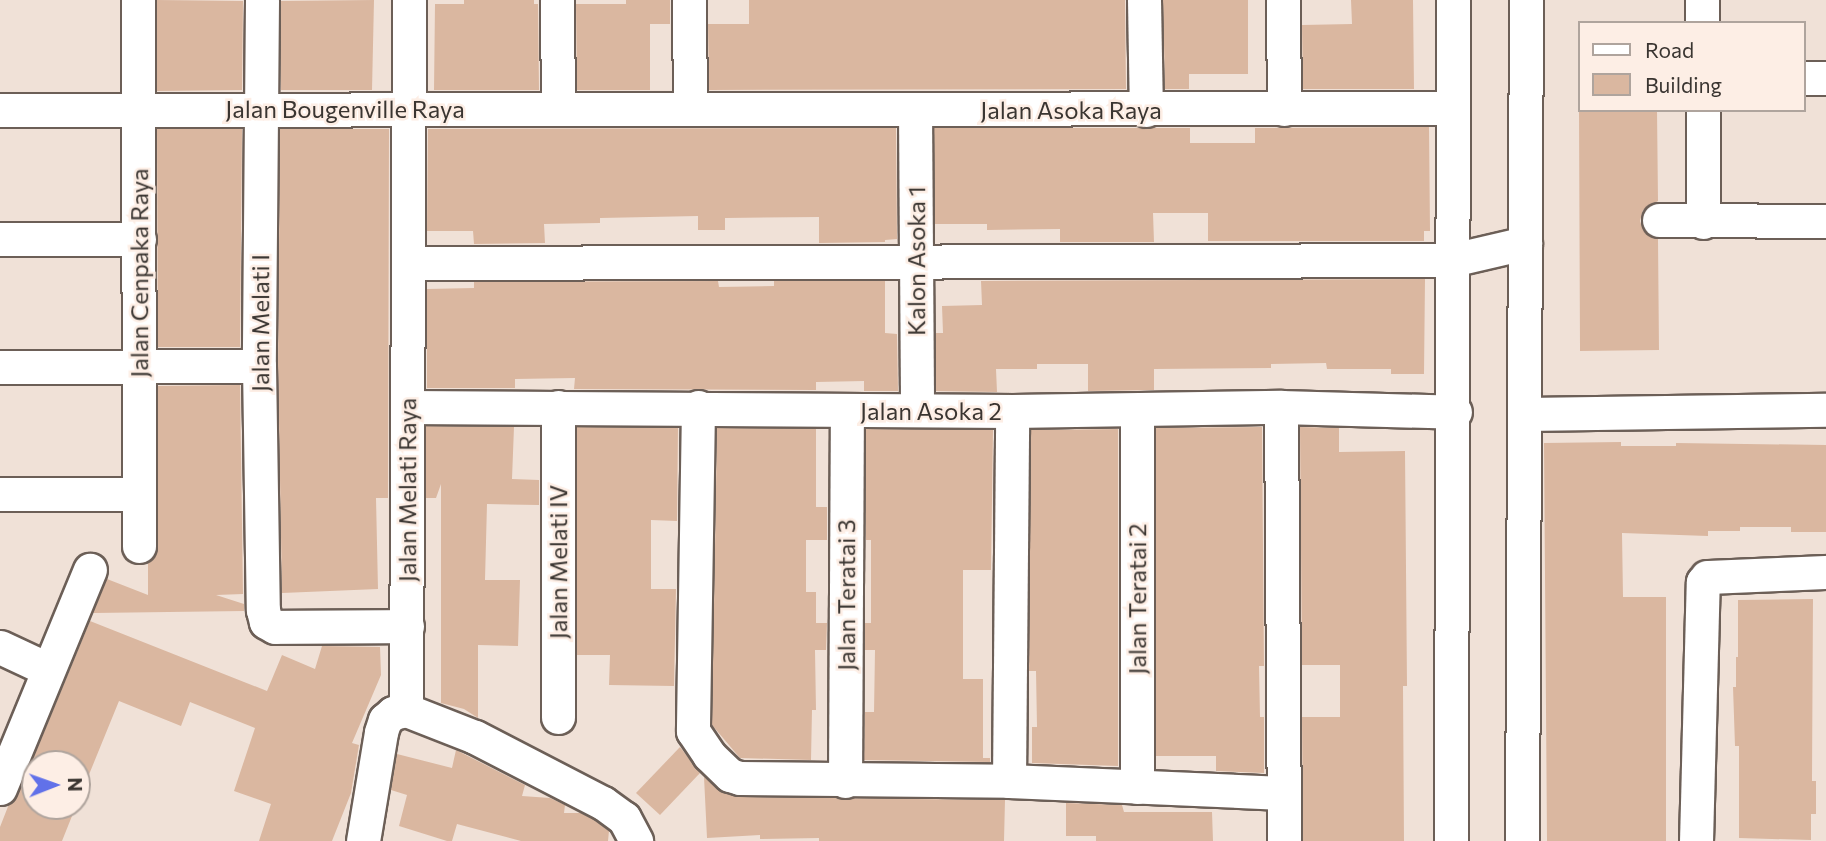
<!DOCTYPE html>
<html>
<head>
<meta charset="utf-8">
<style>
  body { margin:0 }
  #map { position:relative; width:1826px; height:841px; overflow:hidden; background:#f0e1d7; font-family:Commissioner,sans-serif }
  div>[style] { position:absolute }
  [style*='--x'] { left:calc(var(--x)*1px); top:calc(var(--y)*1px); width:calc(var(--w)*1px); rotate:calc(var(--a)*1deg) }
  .building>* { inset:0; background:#dab7a0 }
  .roads { filter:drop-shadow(2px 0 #6c5f57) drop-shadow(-2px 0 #6c5f57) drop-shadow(0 2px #6c5f57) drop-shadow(0 -2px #6c5f57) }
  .minor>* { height:33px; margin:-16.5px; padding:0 16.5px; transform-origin:16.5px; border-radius:16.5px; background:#fff }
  span { translate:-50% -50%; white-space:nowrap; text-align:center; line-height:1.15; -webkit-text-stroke:5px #fdeee5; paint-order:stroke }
  .street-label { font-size:24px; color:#3a3531 }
  .legend { position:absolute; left:1578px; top:21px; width:228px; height:91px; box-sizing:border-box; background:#fdeee5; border:2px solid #afa49d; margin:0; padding:9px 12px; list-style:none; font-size:21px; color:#3a3531 }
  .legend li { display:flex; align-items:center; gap:14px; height:35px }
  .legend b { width:35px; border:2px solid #afa49d }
  .north { position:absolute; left:21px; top:750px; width:70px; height:70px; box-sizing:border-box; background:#fdeee5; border:2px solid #afa49d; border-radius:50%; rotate:89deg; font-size:19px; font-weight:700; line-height:28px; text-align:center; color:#3a3531 }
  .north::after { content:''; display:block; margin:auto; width:24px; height:32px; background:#6171e9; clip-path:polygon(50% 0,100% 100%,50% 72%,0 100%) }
</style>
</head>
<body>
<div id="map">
  <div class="building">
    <i style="clip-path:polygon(157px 0,243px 1px,242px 90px,157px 91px)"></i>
    <i style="clip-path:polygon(374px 0,372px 90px,281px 90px,281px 1px)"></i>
    <i style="clip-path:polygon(464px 0,534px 0,534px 4px,538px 4px,539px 90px,434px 90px,435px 4px,464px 4px)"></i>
    <i style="clip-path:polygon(626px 0,670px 0,670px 24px,650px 24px,650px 90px,577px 90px,576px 4px,626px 4px)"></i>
    <i style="clip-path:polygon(749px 0,1125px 0,1126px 89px,709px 90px,708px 24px,749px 24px)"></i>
    <i style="clip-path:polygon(1163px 0,1248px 0,1248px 74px,1189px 74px,1189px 89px,1165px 89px)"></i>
    <i style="clip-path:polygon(1351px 0,1413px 0,1414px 89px,1303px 89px,1302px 25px,1352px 24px)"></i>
    <i style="clip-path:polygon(1579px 110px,1657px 110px,1658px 201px,1643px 210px,1640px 221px,1643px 230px,1658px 239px,1659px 350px,1580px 351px)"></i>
    <i style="clip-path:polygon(1429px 127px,1430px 231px,1424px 231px,1424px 241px,1208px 241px,1208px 213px,1153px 213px,1154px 242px,1060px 242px,1060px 229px,987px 230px,987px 224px,935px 224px,934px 128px,1190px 128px,1190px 143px,1255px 143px,1255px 128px)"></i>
    <i style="clip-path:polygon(896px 128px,897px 239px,885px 240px,885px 242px,819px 243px,819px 217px,725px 218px,725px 230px,698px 230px,698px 216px,600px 218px,600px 223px,544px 224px,545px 243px,474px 244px,473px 231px,427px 231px,428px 129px)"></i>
    <i style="clip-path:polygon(157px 129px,242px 129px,240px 347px,158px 347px)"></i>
    <i style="clip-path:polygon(280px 129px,389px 129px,388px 498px,376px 498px,378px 589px,282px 593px,278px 366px)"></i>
    <i style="clip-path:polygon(1425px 279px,1424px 374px,1391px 374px,1391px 369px,1327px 369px,1326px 363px,1271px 364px,1271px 368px,1154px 369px,1154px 390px,1088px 391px,1088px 364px,1037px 364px,1037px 369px,996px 369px,997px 392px,936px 391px,936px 333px,943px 333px,942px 306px,982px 305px,981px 281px)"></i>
    <i style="clip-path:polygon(718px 281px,719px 287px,774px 286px,774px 281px,885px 281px,885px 333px,897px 334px,898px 391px,864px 391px,864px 381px,816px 382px,816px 390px,574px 389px,575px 378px,515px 379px,515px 388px,427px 388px,427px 289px,474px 288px,474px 282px)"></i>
    <i style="clip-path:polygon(240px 385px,243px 594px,216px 595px,244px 604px,244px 611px,93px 613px,107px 579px,148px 595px,148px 563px,155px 556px,158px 546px,158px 386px)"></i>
    <i style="clip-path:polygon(426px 426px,514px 427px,512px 479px,539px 480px,539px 505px,487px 504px,485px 580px,520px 580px,518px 646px,478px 645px,478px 718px,464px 709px,441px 703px,441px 484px,436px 498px,426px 498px)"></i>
    <i style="clip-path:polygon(577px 427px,678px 428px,677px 521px,651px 520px,651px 589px,676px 589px,674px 686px,609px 685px,610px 655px,577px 655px)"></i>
    <i style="clip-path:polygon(1262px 427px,1264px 666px,1259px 666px,1260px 717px,1264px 717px,1264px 773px,1216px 771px,1216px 756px,1156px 756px,1156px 428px)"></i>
    <i style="clip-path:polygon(1300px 427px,1339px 428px,1339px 452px,1405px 451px,1407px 686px,1403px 686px,1404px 841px,1303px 841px,1302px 717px,1340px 717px,1340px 665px,1302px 665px)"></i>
    <i style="clip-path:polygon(717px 428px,816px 429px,816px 507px,827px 507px,827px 540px,806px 540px,806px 592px,816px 592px,816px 623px,827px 623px,826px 650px,815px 650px,816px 710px,812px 710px,811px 760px,740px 758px,712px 725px)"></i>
    <i style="clip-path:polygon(866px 429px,993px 430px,991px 570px,963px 570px,963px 679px,983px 679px,983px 758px,990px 758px,990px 762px,864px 760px,865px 712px,874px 712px,875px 650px,865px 650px,865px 623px,871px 623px,871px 540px,866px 540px)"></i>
    <i style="clip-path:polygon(1118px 429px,1118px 766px,1032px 763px,1032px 727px,1037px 727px,1036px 671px,1029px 671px,1031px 430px)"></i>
    <i style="clip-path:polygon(1621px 442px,1621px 446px,1676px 446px,1676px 443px,1826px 445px,1826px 532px,1791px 532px,1791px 527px,1740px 527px,1740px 531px,1708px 531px,1708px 536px,1622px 533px,1623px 597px,1666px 597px,1666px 841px,1547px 841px,1544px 443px)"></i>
    <i style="clip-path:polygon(1813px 599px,1812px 781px,1816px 781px,1816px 814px,1811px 814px,1811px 840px,1739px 838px,1739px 746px,1735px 746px,1733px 687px,1736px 687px,1736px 657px,1738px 657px,1738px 600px)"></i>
    <i style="clip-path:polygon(90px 621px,267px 691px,282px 655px,315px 669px,322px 646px,380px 647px,381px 675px,352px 743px,359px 745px,351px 793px,332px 841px,259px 841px,271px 804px,234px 791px,255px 728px,190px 702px,181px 726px,119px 701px,77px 804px,77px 764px,35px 764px,35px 806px,76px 806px,62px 841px,0 841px,0 827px,9px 804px,18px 795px)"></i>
    <i style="clip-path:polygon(680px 747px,700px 773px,660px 815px,636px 793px)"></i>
    <i style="clip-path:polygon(456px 750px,525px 785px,522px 796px,550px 798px,565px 805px,564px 813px,581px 813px,593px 819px,609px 831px,608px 841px,521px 841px,457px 824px,452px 841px,447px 841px,399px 826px,407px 795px,391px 790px,397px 754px,452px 768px)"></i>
    <i style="clip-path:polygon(704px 777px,724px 793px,740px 797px,1005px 800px,1004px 841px,819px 841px,819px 838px,760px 839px,760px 835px,707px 838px)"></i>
    <i style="clip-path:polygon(1066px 803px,1122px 805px,1124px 812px,1212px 812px,1213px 841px,1096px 841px,1096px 836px,1066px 836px)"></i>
  </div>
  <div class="roads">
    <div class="minor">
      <i style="--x:138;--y:0;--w:546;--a:89.9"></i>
      <i style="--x:262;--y:0;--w:366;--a:90.5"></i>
      <i style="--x:259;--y:366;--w:244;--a:89.1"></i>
      <i style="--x:263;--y:610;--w:12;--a:76"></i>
      <i style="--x:266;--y:622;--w:10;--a:29"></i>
      <i style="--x:275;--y:627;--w:132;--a:-0.4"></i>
      <i style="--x:557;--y:0;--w:109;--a:89.5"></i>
      <i style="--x:689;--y:0;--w:108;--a:89.5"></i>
      <i style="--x:1144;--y:0;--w:110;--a:89"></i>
      <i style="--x:1283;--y:0;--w:109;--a:89.5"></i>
      <i style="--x:1702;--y:0;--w:23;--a:90"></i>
      <i style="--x:1803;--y:78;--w:23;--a:0"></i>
      <i style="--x:0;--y:110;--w:1452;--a:-0.08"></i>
      <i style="--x:915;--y:111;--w:299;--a:89.6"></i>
      <i style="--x:1659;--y:220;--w:167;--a:0.3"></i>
      <i style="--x:1703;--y:222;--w:112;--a:-90"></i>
      <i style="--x:0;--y:239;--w:139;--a:0"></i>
      <i style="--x:408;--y:263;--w:1044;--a:-0.16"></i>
      <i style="--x:1452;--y:260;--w:75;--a:-13.1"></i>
      <i style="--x:0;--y:367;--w:259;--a:-0.2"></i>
      <i style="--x:408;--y:407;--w:604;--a:0.38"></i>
      <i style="--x:1012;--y:411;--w:269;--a:-0.9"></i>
      <i style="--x:1281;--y:407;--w:174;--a:1.6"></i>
      <i style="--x:698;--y:407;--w:324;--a:90.9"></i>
      <i style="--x:693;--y:731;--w:29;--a:56"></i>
      <i style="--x:709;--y:755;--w:29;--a:44"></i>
      <i style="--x:730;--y:775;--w:10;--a:17"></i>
      <i style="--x:740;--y:778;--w:269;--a:0.6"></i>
      <i style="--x:1009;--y:781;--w:274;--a:2.5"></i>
      <i style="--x:1281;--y:407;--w:434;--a:89.6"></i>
      <i style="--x:1525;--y:414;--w:301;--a:-0.8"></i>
      <i style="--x:0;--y:494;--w:139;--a:0"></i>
      <i style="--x:0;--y:647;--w:52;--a:25.1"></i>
      <i style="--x:406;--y:710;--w:710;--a:-89.76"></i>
      <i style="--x:406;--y:710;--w:74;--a:21.4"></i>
      <i style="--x:475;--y:737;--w:144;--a:27.3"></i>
      <i style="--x:603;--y:803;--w:26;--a:36"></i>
      <i style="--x:624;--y:818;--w:26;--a:62"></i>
      <i style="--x:558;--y:717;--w:310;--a:-90"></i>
      <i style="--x:845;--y:781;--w:371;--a:-89.7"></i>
      <i style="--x:1009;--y:781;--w:370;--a:-89.5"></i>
      <i style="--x:1137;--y:787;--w:377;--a:-90"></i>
      <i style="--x:0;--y:788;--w:236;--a:-67.6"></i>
      <i style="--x:363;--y:841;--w:110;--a:-80.6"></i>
      <i style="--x:381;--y:732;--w:13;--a:-72"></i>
      <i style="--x:385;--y:720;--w:11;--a:-41"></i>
      <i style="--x:393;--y:713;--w:13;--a:-13"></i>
      <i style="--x:1451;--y:841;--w:841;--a:-89.86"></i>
      <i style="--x:1522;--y:841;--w:841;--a:-89.73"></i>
      <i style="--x:1696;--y:841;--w:259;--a:-88.5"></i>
      <i style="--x:1703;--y:582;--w:6;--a:-51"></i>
      <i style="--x:1707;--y:577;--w:119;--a:-2.4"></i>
    </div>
  </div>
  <div class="street-label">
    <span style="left:345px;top:109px">Jalan Bougenville Raya</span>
    <span style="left:1071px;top:110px">Jalan Asoka Raya</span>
    <span style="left:916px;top:261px;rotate:-90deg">Kalon Asoka 1</span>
    <span style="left:139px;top:273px;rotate:-90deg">Jalan Cenpaka Raya</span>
    <span style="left:260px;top:323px;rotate:-90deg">Jalan Melati I</span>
    <span style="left:931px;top:411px">Jalan Asoka 2</span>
    <span style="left:407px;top:490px;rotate:-90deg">Jalan Melati Raya</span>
    <span style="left:558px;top:562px;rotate:-90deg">Jalan Melati IV</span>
    <span style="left:846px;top:595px;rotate:-90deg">Jalan Teratai 3</span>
    <span style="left:1137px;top:599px;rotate:-90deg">Jalan Teratai 2</span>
  </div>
  <ul class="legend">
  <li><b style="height:9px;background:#fff"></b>Road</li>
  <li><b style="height:19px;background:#dab7a0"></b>Building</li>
  </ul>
  <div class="north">N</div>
</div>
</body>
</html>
